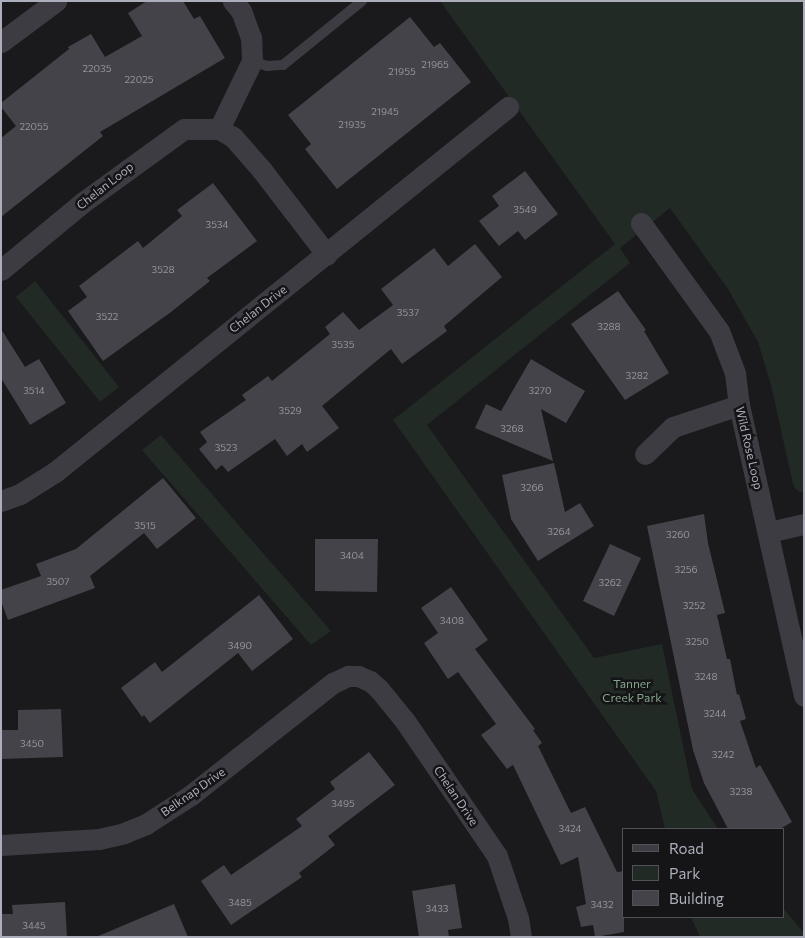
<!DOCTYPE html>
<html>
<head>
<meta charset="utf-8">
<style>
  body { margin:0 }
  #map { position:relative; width:805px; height:938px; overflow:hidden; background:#1a191c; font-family:Commissioner,sans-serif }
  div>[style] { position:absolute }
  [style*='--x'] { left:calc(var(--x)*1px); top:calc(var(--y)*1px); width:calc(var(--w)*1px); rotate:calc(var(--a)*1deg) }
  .green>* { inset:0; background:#212a24 }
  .building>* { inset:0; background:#444349 }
  .lane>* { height:10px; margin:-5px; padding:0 5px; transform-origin:5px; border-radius:5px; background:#3d3c43 }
  .street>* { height:21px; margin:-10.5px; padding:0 10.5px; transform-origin:10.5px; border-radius:10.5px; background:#3d3c43 }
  span { translate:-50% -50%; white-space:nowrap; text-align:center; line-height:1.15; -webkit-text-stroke:5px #151417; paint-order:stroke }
  .number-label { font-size:10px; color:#92939e }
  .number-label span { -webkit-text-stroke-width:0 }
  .street-label { font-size:12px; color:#acaebb }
  .park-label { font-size:12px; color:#84a58b }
  .frame { position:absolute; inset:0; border:2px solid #acaebb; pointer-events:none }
  .legend { position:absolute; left:622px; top:828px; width:162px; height:90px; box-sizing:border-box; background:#151417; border:1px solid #515259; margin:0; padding:6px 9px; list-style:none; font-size:15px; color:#acaebb }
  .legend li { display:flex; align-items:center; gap:10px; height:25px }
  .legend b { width:25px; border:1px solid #515259 }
</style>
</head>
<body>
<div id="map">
  <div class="green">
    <i style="clip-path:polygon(440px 1px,804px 1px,804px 492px,799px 492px,794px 487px,792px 480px,771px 385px,758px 342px,728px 289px,670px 208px,620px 248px,630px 263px,427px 425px,594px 658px,662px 644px,692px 789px,718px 829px,665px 829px,656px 791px,393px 420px,615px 244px)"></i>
    <i style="clip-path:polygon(35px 281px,119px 387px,100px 402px,16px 297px)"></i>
    <i style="clip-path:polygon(161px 435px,249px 537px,331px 631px,311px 645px,142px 450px)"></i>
    <i style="clip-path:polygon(784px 909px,804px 933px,804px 937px,700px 937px,691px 917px,784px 917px)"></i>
  </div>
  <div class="building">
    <i style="clip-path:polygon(147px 1px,183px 1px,194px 19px,200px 16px,225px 58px,100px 132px,103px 136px,1px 217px,1px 138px,16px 126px,1px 107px,1px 103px,69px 49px,68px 47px,91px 34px,105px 57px,142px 36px,128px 13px)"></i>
    <i style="clip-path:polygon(410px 17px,434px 47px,440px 43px,471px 82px,337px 189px,305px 149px,311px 144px,288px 115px)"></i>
    <i style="clip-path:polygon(525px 171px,558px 214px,525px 240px,518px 231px,499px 246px,479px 221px,499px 206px,492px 196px)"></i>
    <i style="clip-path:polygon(213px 183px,257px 241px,207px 278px,210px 281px,171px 312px,103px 361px,68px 311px,87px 297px,79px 286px,138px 241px,143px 248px,182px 216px,177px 210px)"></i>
    <i style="clip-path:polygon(475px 244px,502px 277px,444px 326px,447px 331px,402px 364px,391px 349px,322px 406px,339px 428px,307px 452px,302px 444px,287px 456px,275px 439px,228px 472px,222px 465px,216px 470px,199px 449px,207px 442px,200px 432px,246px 400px,242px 395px,268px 376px,272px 381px,330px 334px,325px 327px,343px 312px,359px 330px,393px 305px,381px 289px,434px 248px,448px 266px)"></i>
    <i style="clip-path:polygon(618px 291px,646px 330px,644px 331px,669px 373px,625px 400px,571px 324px)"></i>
    <i style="clip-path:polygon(1px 329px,25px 367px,39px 359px,66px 403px,30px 425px,1px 378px)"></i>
    <i style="clip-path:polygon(531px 359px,585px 391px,566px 423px,541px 409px,553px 461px,475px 428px,486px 404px,501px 411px)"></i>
    <i style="clip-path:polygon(554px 463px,565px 512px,580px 503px,594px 526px,538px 561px,511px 519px,502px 475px)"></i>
    <i style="clip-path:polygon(163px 478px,196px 518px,157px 549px,144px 533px,90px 576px,95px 588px,8px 620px,1px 601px,1px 590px,41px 576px,36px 564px,76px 549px)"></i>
    <i style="clip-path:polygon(704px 514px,708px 543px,725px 613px,717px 615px,727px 659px,730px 659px,737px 695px,739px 694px,746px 719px,740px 721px,756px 768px,760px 765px,792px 822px,780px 829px,728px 829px,704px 783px,693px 750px,647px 526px)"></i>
    <i style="clip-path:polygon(315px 539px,378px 539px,377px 592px,315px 591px)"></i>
    <i style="clip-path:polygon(610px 544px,641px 558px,614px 616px,583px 601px)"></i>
    <i style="clip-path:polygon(451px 587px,488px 640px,475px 649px,535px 729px,533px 730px,542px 743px,538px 746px,571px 813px,585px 807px,617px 872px,624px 871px,624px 932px,595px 937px,593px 925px,581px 927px,576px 907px,586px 904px,578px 857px,561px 865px,513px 765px,507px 769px,481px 735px,496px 724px,458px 672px,448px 679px,424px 643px,438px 633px,421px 608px)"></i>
    <i style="clip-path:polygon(259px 595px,293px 639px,252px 671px,238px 653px,150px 723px,144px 715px,142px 717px,121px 688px,155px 662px,162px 672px)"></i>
    <i style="clip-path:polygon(61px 709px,63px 757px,1px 759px,1px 730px,18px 730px,18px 710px)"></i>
    <i style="clip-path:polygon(369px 752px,395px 785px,328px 836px,335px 845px,299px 873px,302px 877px,231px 925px,201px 881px,224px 865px,231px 875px,302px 826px,296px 819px,335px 789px,330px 782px)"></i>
    <i style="clip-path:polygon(455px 884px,462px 928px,448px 930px,449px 937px,419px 937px,412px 891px)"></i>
    <i style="clip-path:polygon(65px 902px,67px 937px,1px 937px,1px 914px,13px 914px,12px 905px)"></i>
    <i style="clip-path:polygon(174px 904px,188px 937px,96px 937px)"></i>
  </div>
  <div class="lane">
    <i style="--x:252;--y:61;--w:16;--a:18"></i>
    <i style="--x:267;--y:66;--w:16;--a:-4"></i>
    <i style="--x:283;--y:65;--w:102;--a:-39"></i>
  </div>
  <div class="street">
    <i style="--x:1;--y:42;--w:69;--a:-36.7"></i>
    <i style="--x:219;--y:129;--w:76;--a:-64.1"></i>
    <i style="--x:252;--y:61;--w:23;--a:-92"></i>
    <i style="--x:251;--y:38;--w:29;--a:-110"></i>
    <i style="--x:241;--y:11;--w:13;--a:-129"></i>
    <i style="--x:641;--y:223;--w:133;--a:54.2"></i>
    <i style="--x:719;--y:331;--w:45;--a:69.1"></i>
    <i style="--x:735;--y:373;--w:32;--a:83"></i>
    <i style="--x:739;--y:405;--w:298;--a:77.4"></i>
    <i style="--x:1;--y:270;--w:105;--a:-39.6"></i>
    <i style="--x:82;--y:203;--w:126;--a:-36"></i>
    <i style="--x:184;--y:129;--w:35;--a:0"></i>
    <i style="--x:219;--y:129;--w:16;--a:30"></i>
    <i style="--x:233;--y:137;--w:43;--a:48.8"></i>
    <i style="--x:261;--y:169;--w:108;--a:52.5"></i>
    <i style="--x:645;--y:454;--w:39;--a:-44"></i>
    <i style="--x:673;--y:427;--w:70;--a:-18.4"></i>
    <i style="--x:1;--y:501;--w:20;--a:-20"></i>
    <i style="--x:20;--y:494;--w:41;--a:-32.2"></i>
    <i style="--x:55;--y:472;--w:582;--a:-38.86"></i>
    <i style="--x:769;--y:532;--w:36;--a:-13"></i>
    <i style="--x:1;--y:845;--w:98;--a:-3.5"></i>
    <i style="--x:99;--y:839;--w:26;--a:-13"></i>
    <i style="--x:124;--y:833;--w:24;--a:-22"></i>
    <i style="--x:146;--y:824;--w:54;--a:-32.8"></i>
    <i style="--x:191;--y:795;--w:181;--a:-38.3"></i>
    <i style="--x:333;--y:683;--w:17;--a:-25"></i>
    <i style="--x:348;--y:676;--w:10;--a:0"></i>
    <i style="--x:358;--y:676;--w:13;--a:23"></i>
    <i style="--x:370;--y:681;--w:12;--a:42"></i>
    <i style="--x:379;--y:689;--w:41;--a:50.9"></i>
    <i style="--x:405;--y:721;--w:163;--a:55.7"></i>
    <i style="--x:497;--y:856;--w:65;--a:71.3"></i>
    <i style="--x:518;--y:918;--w:19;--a:81"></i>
  </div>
  <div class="number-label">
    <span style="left:435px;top:65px">21965</span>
    <span style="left:97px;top:69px">22035</span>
    <span style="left:402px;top:72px">21955</span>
    <span style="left:139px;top:80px">22025</span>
    <span style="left:385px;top:112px">21945</span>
    <span style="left:352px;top:125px">21935</span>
    <span style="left:34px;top:127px">22055</span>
    <span style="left:525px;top:210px">3549</span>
    <span style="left:217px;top:225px">3534</span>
    <span style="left:163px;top:270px">3528</span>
    <span style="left:408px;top:313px">3537</span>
    <span style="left:107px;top:317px">3522</span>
    <span style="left:609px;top:327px">3288</span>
    <span style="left:343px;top:345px">3535</span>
    <span style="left:637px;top:376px">3282</span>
    <span style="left:34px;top:391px">3514</span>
    <span style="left:540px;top:391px">3270</span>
    <span style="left:290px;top:411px">3529</span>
    <span style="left:512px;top:429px">3268</span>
    <span style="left:226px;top:448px">3523</span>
    <span style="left:532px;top:488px">3266</span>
    <span style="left:145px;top:526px">3515</span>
    <span style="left:559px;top:532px">3264</span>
    <span style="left:678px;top:535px">3260</span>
    <span style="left:352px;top:556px">3404</span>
    <span style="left:686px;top:570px">3256</span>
    <span style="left:58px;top:582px">3507</span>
    <span style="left:610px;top:583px">3262</span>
    <span style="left:694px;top:606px">3252</span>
    <span style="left:452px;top:621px">3408</span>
    <span style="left:697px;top:642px">3250</span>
    <span style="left:240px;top:646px">3490</span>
    <span style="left:706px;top:677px">3248</span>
    <span style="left:715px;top:714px">3244</span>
    <span style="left:32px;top:744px">3450</span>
    <span style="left:723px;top:755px">3242</span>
    <span style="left:741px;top:792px">3238</span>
    <span style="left:343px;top:804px">3495</span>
    <span style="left:570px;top:829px">3424</span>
    <span style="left:240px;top:903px">3485</span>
    <span style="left:602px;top:905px">3432</span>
    <span style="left:437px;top:909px">3433</span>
    <span style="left:34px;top:926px">3445</span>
  </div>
  <div class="street-label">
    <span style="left:105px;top:186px;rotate:-38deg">Chelan Loop</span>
    <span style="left:258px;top:309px;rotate:-38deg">Chelan Drive</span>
    <span style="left:749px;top:448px;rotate:77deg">Wild Rose Loop</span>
    <span style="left:193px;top:792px;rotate:-35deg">Belknap Drive</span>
    <span style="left:456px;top:796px;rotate:56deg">Chelan Drive</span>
  </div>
  <div class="park-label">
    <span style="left:632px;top:691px">Tanner<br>Creek Park</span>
  </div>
  <div class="frame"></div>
  <ul class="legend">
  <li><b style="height:6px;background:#3d3c43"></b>Road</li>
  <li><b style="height:14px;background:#212a24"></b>Park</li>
  <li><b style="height:14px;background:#444349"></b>Building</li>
  </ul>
</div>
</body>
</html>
